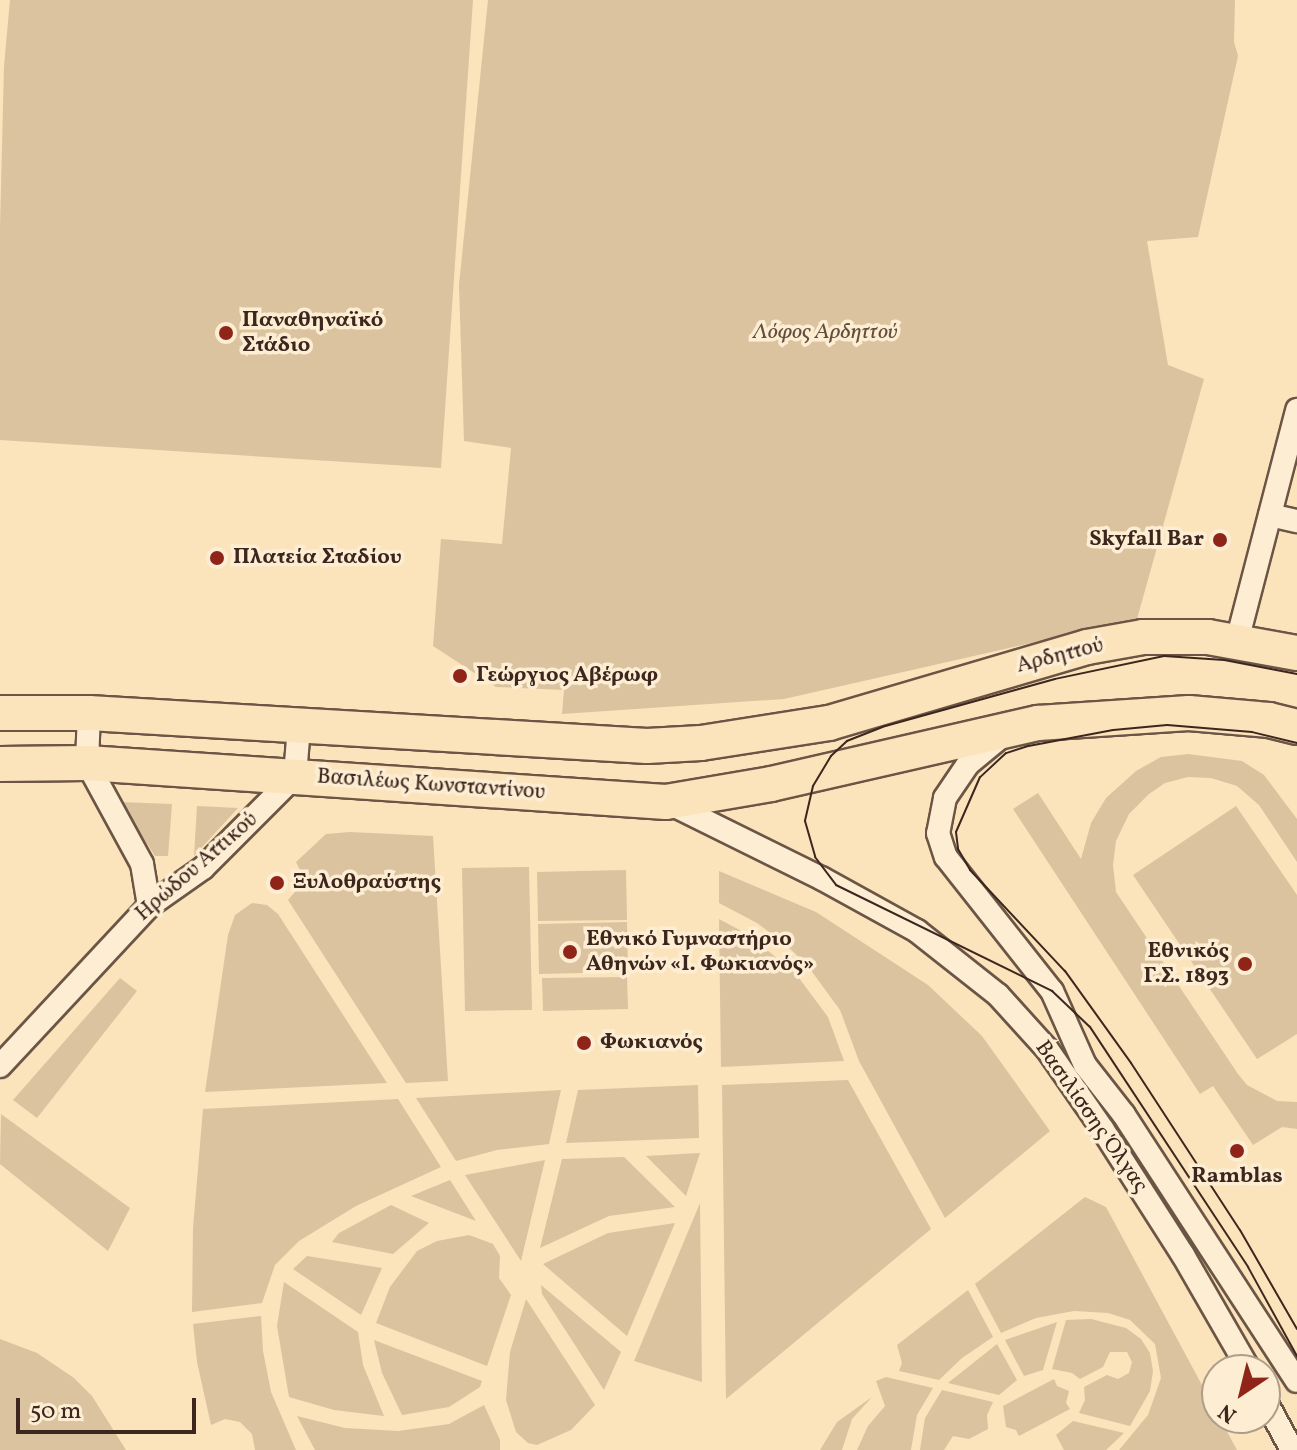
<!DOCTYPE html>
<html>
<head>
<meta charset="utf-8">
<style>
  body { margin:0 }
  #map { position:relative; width:1297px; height:1450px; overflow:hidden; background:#fbe3bb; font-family:Vollkorn,serif }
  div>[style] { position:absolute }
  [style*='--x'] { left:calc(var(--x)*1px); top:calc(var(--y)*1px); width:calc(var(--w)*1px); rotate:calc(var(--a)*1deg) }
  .green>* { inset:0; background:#dbc3a0 }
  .roads { filter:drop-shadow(2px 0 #6c5545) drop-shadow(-2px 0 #6c5545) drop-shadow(0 2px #6c5545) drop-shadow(0 -2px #6c5545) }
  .street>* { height:22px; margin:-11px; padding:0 11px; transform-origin:11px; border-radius:11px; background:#fcedd3 }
  .primary>* { height:34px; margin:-17px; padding:0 17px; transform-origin:17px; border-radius:17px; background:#fbe3bb }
  .tram>* { height:2px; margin:-1px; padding:0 1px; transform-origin:1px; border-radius:1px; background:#3c261e }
  .dots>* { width:22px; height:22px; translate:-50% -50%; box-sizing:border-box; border:4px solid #fcedd3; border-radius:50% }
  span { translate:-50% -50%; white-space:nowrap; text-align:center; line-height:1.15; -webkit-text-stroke:7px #fcedd3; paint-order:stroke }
  .poi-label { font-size:22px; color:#3c261e; font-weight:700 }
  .left { translate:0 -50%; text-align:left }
  .right { translate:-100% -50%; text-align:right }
  .park-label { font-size:22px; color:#644d3e; font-style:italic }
  .street-label { font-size:22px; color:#3c261e }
  .north { position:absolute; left:1201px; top:1354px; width:80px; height:80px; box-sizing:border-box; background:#fcedd3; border:2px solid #af9d8b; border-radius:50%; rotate:215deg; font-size:22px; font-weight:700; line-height:32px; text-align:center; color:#3c261e }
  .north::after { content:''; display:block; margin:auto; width:28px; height:36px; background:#8f2418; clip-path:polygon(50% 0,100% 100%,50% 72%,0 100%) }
  .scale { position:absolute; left:16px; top:1398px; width:180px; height:36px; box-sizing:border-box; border:4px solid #3c261e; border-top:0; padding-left:10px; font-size:24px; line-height:28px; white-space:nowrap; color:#3c261e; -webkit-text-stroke:6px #fcedd3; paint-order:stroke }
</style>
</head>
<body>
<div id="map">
  <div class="green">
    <i style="clip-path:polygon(10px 0,473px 0,441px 468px,0 440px,0 227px,4px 66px)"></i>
    <i style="clip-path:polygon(488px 0,1235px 0,1234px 42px,1238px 56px,1198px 237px,1147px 241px,1168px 365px,1204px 379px,1137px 619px,784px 699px,562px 714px,564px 690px,496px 687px,433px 646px,441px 539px,502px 544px,511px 448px,464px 441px,459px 285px)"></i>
    <i style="clip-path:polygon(1188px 754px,1242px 761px,1264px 775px,1297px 819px,1297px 862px,1259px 805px,1237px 786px,1211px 778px,1188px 777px,1165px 783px,1149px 794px,1129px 814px,1116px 841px,1113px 865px,1116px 892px,1238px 1074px,1247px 1085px,1277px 1101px,1297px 1102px,1297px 1129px,1282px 1127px,1253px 1145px,1213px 1086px,1200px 1094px,1013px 809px,1038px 793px,1081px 859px,1091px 823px,1106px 798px,1136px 771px,1161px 757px)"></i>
    <i style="clip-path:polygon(120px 802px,172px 804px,168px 856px,155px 856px)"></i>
    <i style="clip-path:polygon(197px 806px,238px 808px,194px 856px)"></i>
    <i style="clip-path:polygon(1236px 806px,1297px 895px,1297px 1034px,1257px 1059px,1133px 875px)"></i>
    <i style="clip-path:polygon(350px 832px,433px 836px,448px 1081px,406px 1083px,288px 900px,305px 880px,296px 862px,326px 834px)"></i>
    <i style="clip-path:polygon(529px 867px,532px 1010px,465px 1011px,462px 868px)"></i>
    <i style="clip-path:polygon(626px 870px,627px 920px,538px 921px,537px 872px)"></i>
    <i style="clip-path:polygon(719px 871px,816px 912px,928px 985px,982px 1036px,1050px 1131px,945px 1218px,859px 1061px,840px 1010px,807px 965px,786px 945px,757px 923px,719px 903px)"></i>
    <i style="clip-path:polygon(252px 903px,267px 905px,278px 914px,387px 1083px,205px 1092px,228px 935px,235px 915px)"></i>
    <i style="clip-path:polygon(719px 919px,749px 935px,796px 974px,828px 1017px,844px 1061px,721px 1067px)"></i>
    <i style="clip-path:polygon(627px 922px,628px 972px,539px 974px,538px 924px)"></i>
    <i style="clip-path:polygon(627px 977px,628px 1009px,543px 1011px,542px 978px)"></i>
    <i style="clip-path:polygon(120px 978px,137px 991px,37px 1118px,13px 1100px)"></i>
    <i style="clip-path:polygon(848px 1080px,931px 1229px,726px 1399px,722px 1085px)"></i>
    <i style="clip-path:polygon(698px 1085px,699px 1138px,566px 1143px,578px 1090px)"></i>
    <i style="clip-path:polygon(561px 1090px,549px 1144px,497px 1150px,456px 1161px,416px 1098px)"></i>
    <i style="clip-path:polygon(398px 1099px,441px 1167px,356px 1206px,299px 1241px,275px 1265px,262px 1303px,192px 1312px,193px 1228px,203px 1109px)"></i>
    <i style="clip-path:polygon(1px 1114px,130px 1208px,108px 1251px,0 1164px)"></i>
    <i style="clip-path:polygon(700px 1153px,686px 1196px,646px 1156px)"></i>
    <i style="clip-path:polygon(624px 1157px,675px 1207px,609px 1216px,540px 1248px,562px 1159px)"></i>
    <i style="clip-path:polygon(545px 1160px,521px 1261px,465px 1175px)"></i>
    <i style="clip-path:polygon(450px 1180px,476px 1221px,411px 1196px)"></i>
    <i style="clip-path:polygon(1085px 1197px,1106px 1207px,1237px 1450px,1119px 1450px,1148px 1415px,1161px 1378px,1155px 1344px,1130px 1320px,1108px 1313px,1074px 1311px,1036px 1318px,1001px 1333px,975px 1284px)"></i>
    <i style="clip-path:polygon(700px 1203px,702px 1382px,634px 1361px)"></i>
    <i style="clip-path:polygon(391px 1205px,429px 1223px,393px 1254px,332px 1242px,339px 1233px)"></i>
    <i style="clip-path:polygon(675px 1223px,627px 1336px,543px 1264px,608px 1233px)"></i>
    <i style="clip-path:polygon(469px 1235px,493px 1244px,500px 1256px,499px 1278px,511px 1295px,487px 1366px,376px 1323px,390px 1287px,417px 1251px,437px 1241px)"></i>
    <i style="clip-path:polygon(307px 1256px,382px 1268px,361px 1315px,293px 1269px)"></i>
    <i style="clip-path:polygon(284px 1282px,358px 1332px,363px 1365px,384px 1416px,334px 1410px,289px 1397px,277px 1326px)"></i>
    <i style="clip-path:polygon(541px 1285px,621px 1352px,604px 1390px,542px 1294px)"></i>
    <i style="clip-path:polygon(968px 1290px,993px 1337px,962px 1358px,939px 1380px,899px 1371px,902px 1363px,897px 1345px)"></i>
    <i style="clip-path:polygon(526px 1299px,595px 1405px,571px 1430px,537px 1445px,528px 1443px,516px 1432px,506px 1400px,510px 1352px)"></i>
    <i style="clip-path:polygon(261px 1316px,263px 1351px,271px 1392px,296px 1450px,255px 1450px,252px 1434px,240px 1422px,225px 1419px,211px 1425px,197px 1362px,193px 1324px)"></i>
    <i style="clip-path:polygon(1091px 1319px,1126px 1328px,1141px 1339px,1150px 1353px,1153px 1371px,1150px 1391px,1130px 1426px,1079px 1413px,1085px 1400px,1084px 1387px,1107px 1375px,1118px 1379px,1129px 1373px,1132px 1362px,1127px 1352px,1110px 1352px,1103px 1367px,1080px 1379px,1072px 1373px,1052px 1369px,1066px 1320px)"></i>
    <i style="clip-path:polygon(1057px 1322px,1043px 1370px,1024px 1376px,1005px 1340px)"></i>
    <i style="clip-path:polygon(0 1339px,37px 1353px,74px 1378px,92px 1396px,126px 1450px,0 1450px)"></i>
    <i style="clip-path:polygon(374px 1340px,482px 1381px,480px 1387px,449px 1407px,402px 1415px,382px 1373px)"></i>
    <i style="clip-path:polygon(997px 1344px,1017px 1380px,999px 1395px,948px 1383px)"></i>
    <i style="clip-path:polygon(886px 1377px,933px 1388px,917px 1415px,911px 1450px,857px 1450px,868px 1426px,885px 1406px,876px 1381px)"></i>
    <i style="clip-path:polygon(1054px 1379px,1057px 1386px,1069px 1391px,1066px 1403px,1070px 1409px,1019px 1436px,1016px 1430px,1006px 1427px,1003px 1406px)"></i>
    <i style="clip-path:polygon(942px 1390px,993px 1402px,987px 1415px,988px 1429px,969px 1439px,953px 1436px,944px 1450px,920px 1450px,925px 1418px)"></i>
    <i style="clip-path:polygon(872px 1397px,852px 1419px,842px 1450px,820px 1450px,837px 1422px)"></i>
    <i style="clip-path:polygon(484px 1405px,500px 1440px,500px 1450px,315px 1450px,297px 1416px,345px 1428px,398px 1431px,449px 1424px)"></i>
    <i style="clip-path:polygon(1073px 1421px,1124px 1433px,1106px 1450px,1064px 1450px,1056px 1435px)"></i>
  </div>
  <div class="roads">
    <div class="street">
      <i style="--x:1270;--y:515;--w:28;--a:13"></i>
      <i style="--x:1237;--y:641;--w:239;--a:-75.4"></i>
      <i style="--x:89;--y:713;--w:50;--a:92.3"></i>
      <i style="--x:87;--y:763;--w:115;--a:61.4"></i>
      <i style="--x:142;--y:864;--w:43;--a:80.5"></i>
      <i style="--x:1002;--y:736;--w:44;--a:140.5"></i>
      <i style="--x:968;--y:764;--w:41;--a:124.1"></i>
      <i style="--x:945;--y:798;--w:36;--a:101"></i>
      <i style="--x:938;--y:833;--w:25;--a:72"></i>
      <i style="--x:946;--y:857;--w:171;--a:51.7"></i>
      <i style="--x:1052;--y:991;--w:81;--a:66"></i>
      <i style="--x:1085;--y:1065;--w:63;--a:52"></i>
      <i style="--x:1124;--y:1115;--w:317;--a:57"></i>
      <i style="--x:667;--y:802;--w:172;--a:26.3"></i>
      <i style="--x:821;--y:878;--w:110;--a:28.9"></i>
      <i style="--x:917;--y:931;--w:103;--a:38.3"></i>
      <i style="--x:998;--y:995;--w:73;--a:47.8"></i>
      <i style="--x:1047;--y:1049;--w:98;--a:55.3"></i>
      <i style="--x:1103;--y:1130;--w:148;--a:57.4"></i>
      <i style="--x:1183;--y:1255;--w:133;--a:60.1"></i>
      <i style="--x:0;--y:1066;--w:219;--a:-47"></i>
      <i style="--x:149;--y:906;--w:66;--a:-35.1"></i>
      <i style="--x:203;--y:868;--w:130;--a:-45"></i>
      <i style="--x:295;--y:776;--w:50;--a:-85.4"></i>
      <i style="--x:1265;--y:1400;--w:57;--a:61.6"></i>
    </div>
    <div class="primary">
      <i style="--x:0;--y:713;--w:89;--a:0"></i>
      <i style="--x:89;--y:713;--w:559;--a:3.38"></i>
      <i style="--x:647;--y:746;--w:54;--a:-3.2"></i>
      <i style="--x:701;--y:743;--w:130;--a:-8.9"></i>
      <i style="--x:829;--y:723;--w:269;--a:-16.4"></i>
      <i style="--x:1087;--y:647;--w:57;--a:-10.1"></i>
      <i style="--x:1143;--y:637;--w:65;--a:0"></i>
      <i style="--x:1208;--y:637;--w:90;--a:10.2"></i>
      <i style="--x:0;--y:764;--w:87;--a:-0.7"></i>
      <i style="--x:87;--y:763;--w:580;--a:3.85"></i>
      <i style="--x:666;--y:802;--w:107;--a:-9.7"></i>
      <i style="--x:771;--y:784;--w:274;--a:-12.9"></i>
      <i style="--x:1038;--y:723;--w:151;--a:-3.8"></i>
      <i style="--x:1189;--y:713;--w:80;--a:5"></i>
      <i style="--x:1269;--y:720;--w:29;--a:14"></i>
    </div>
  </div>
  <div class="tram">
    <i style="--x:1297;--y:674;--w:74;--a:-169.1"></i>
    <i style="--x:1224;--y:660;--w:60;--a:-176.2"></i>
    <i style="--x:1164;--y:656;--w:111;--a:168.1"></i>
    <i style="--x:1055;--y:679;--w:176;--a:164.5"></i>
    <i style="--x:885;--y:726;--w:41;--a:158.5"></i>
    <i style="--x:847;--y:741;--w:22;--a:137"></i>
    <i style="--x:831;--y:756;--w:35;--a:121"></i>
    <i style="--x:813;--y:786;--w:36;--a:103"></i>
    <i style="--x:805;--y:821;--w:37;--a:74"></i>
    <i style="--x:815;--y:857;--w:35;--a:53"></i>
    <i style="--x:836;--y:885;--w:241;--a:26.1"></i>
    <i style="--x:1052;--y:991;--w:52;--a:43.5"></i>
    <i style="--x:1090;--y:1027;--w:287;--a:56.6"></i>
    <i style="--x:1248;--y:1267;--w:102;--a:61.2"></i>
    <i style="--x:1297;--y:743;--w:46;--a:-166.3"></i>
    <i style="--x:1252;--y:732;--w:85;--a:-175.3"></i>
    <i style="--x:1167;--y:725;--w:54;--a:174.7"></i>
    <i style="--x:1113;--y:730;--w:86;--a:169.3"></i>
    <i style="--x:1028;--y:746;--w:23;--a:162"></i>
    <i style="--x:1006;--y:753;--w:35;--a:137"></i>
    <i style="--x:980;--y:777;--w:60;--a:113.6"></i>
    <i style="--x:956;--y:832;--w:17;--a:83"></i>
    <i style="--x:958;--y:849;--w:24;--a:60"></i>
    <i style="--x:970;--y:870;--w:139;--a:46.8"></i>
    <i style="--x:1065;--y:971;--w:113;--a:54.3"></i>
    <i style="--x:1131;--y:1063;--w:199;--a:56.9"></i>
    <i style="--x:1240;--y:1230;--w:114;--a:60.1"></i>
  </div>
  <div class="dots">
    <i style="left:226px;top:333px;background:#8f2418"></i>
    <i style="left:1220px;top:540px;background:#8f2418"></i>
    <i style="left:217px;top:558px;background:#8f2418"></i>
    <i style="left:460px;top:676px;background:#8f2418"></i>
    <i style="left:277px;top:883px;background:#8f2418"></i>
    <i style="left:570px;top:952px;background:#8f2418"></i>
    <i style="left:1245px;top:964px;background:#8f2418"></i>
    <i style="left:584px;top:1043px;background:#8f2418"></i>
    <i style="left:1237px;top:1151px;background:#8f2418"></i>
  </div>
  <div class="poi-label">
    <span class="left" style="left:242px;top:333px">Παναθηναϊκό<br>Στάδιο</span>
    <span class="right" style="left:1204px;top:540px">Skyfall Bar</span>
    <span class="left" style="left:233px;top:558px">Πλατεία Σταδίου</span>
    <span class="left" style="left:476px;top:676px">Γεώργιος Αβέρωφ</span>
    <span class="left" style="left:293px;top:883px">Ξυλοθραύστης</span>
    <span class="left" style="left:586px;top:952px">Εθνικό Γυμναστήριο<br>Αθηνών «Ι. Φωκιανός»</span>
    <span class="right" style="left:1229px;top:964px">Εθνικός<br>Γ.Σ. 1893</span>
    <span class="left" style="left:600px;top:1043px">Φωκιανός</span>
    <span style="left:1237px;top:1177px">Ramblas</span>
  </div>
  <div class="park-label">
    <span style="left:825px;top:333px">Λόφος Αρδηττού</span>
  </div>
  <div class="street-label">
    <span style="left:1060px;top:656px;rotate:-14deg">Αρδηττού</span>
    <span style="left:431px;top:785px;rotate:4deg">Βασιλέως Κωνσταντίνου</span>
    <span style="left:197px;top:867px;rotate:-41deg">Ηρώδου Αττικού</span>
    <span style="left:1091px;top:1117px;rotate:55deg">Βασιλίσσης Όλγας</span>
  </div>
  <div class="north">N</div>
  <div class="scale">50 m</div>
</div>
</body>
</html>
